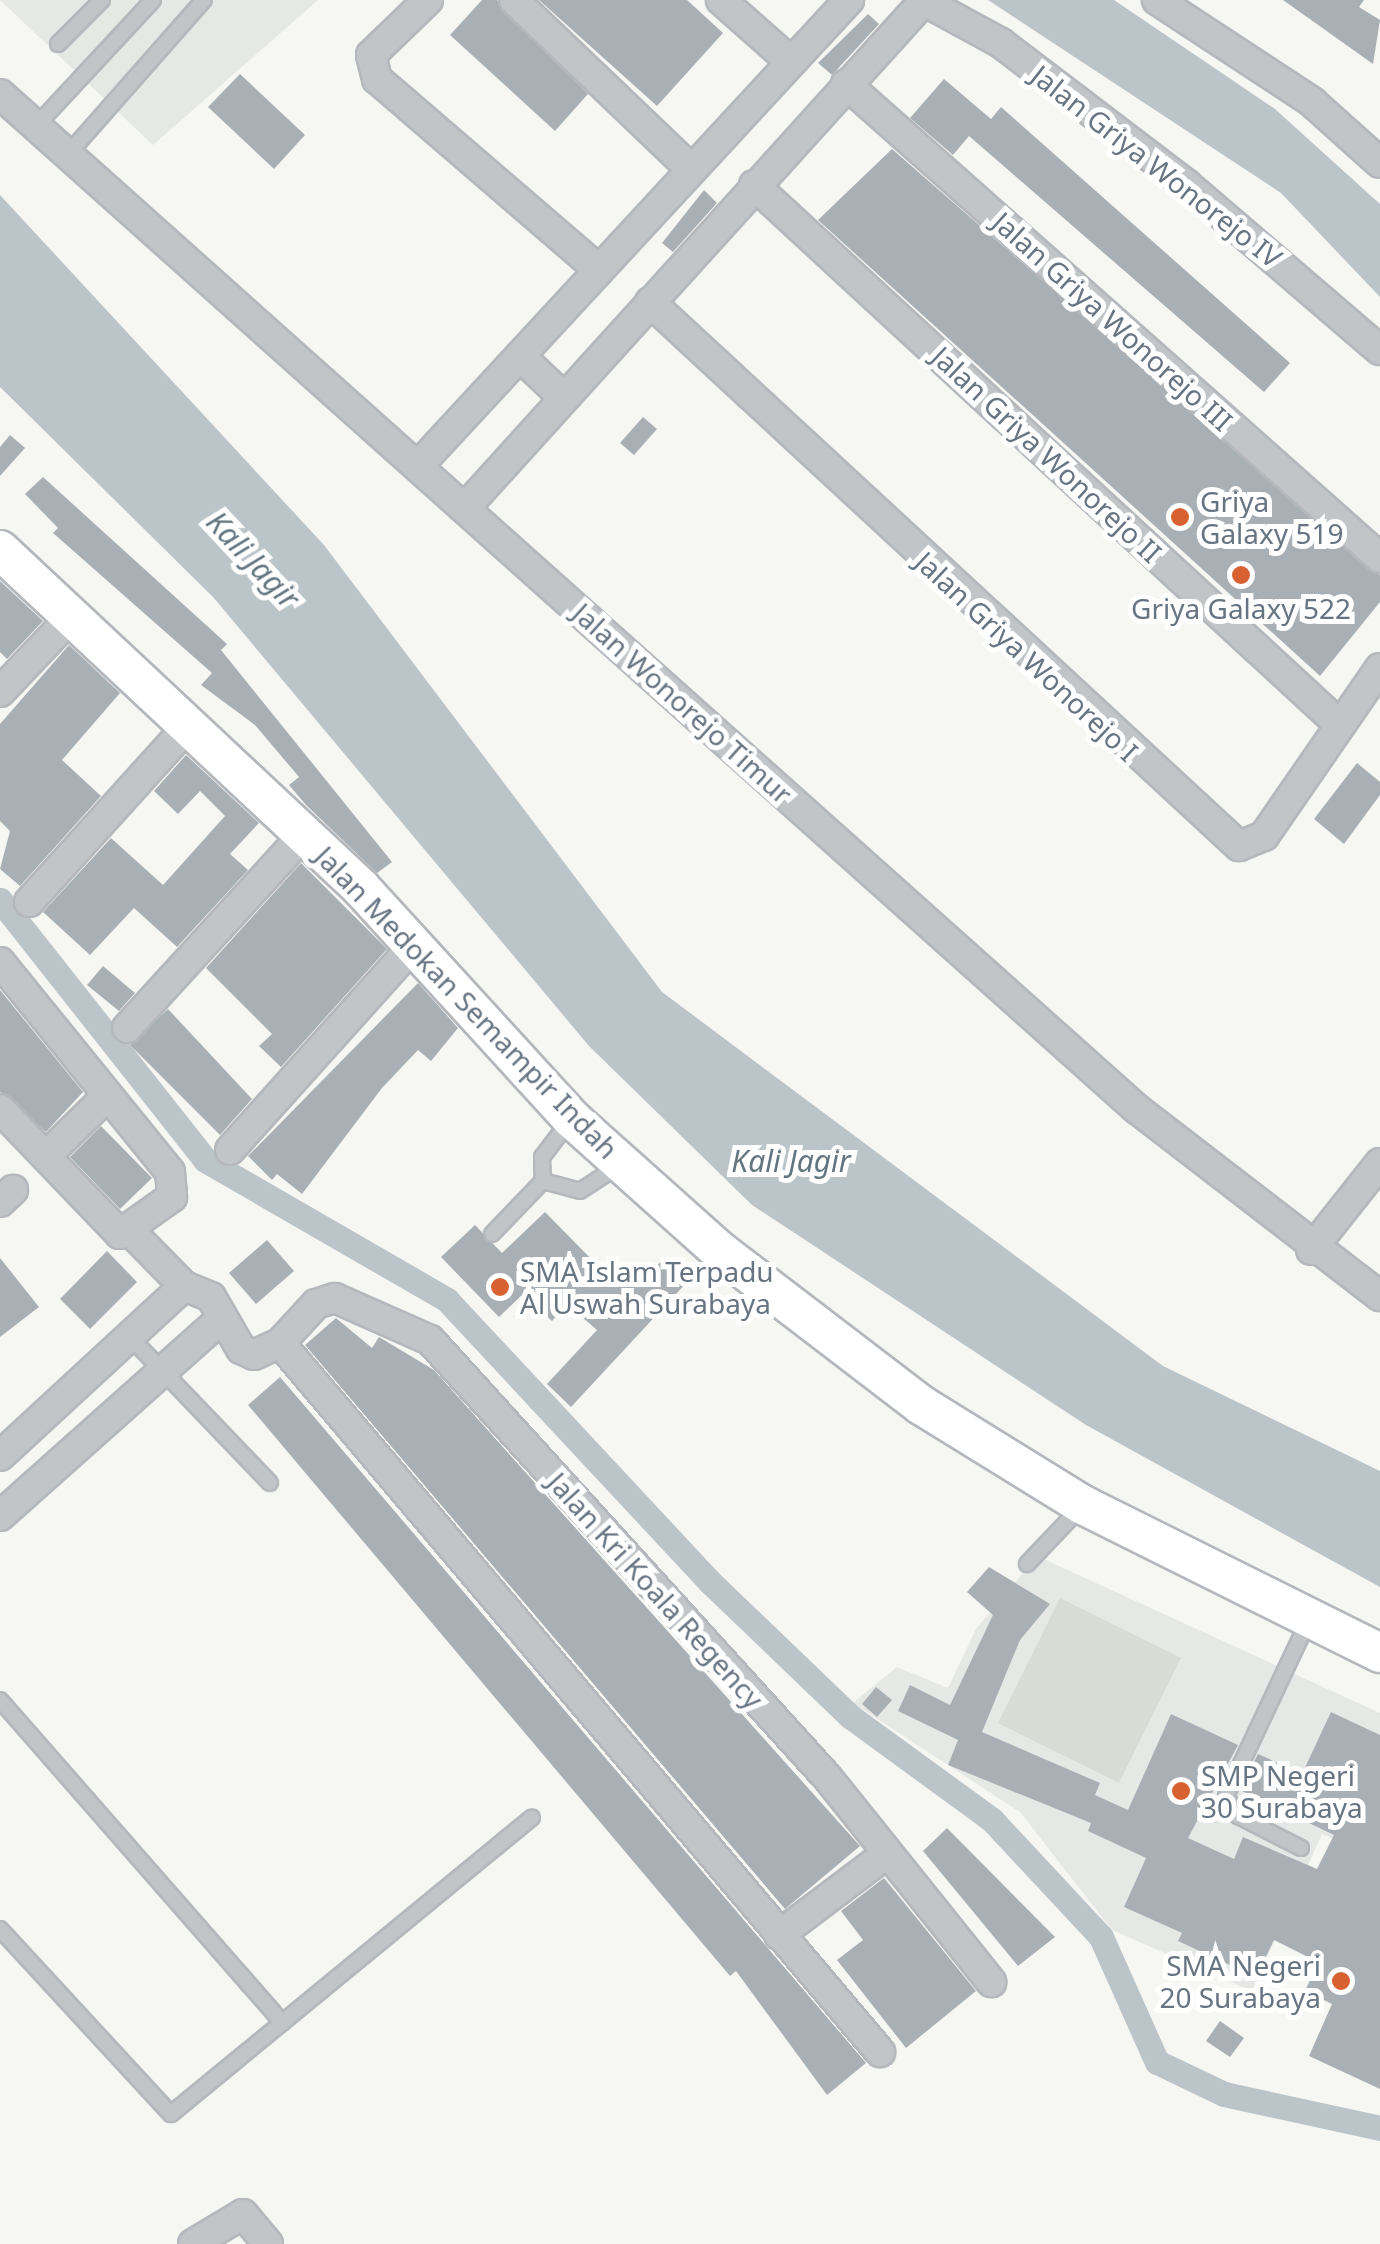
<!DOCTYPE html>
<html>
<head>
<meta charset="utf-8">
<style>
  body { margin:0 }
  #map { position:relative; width:1380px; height:2244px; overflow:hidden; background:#f6f6f3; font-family:"Noto Sans",sans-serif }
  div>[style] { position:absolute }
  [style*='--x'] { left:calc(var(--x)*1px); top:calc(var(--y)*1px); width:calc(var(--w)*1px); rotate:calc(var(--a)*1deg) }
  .built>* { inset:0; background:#e6e8e6 }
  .green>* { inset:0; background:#d7ddd4 }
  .water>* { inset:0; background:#bbc5c9 }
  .canal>* { height:25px; margin:-12.5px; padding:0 12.5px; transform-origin:12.5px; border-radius:12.5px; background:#bbc5c9 }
  .building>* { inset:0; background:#a9b0b5 }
  .roads { filter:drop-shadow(2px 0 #b4b8bc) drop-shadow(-2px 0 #b4b8bc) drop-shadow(0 2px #b4b8bc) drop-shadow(0 -2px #b4b8bc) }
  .lane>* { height:14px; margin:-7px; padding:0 7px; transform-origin:7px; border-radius:7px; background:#c1c5c8 }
  .street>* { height:28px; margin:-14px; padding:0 14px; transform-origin:14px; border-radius:14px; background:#c1c5c8 }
  .secondary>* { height:38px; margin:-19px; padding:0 19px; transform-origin:19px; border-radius:19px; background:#fff }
  .dots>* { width:28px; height:28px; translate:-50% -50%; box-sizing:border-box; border:5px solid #fff; border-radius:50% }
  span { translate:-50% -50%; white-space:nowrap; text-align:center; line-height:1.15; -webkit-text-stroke:10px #fff; paint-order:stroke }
  .street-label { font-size:28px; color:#677482 }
  .poi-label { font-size:28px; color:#677482 }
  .left { translate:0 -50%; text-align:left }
  .right { translate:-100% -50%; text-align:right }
  .water-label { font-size:30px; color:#63757f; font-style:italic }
</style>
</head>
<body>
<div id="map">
  <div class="built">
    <i style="clip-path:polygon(0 0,318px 0,153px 145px)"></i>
    <i style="clip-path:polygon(1037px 1556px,1380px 1713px,1380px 1826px,1368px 1854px,1322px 1834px,1252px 1991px,1112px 1930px,1020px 1812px,853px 1703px,897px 1667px,948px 1688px,976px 1629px)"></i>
  </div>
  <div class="green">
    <i style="clip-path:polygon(1060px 1598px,1181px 1658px,1119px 1783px,998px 1723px)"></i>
  </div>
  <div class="water">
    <i style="clip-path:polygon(988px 0,1114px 0,1275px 109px,1380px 204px,1380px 297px,1281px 193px)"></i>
    <i style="clip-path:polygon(0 195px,324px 545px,662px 992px,1163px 1366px,1380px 1471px,1380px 1587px,1086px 1425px,752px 1205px,589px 1046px,213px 597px,0 387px)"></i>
  </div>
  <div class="canal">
    <i style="--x:0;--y:900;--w:331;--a:51.7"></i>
    <i style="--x:205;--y:1160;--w:280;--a:30"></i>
    <i style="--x:447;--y:1300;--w:386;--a:47"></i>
    <i style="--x:710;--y:1582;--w:195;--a:43.8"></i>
    <i style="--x:851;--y:1717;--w:175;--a:36.1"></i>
    <i style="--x:992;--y:1820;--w:160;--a:47"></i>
    <i style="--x:1101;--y:1937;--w:137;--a:65.9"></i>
    <i style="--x:1157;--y:2062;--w:74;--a:25.5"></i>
    <i style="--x:1224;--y:2094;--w:160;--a:12.3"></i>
  </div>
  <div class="building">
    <i style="clip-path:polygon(482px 0,497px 0,588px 94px,555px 131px,450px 35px)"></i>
    <i style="clip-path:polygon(539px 0,687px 0,723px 33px,657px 106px)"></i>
    <i style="clip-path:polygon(1283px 0,1364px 0,1359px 7px,1380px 20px,1373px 64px)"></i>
    <i style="clip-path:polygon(868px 14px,879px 24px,832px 75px,818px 63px)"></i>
    <i style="clip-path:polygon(240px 74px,305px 135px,274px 169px,208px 107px)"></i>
    <i style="clip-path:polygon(944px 79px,991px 119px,1001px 107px,1290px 363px,1264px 392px,969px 136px,953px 155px,910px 118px)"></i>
    <i style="clip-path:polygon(892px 149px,1380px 575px,1380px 602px,1320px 676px,818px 220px)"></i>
    <i style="clip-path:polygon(704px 190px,717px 203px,673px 252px,662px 243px)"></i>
    <i style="clip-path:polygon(643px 417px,657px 429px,634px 455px,620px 443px)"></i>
    <i style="clip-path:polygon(10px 435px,25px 448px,0 476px,0 447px)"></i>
    <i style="clip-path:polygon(43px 477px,227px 644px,221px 650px,392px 862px,377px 873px,306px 805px,289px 785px,299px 777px,255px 725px,201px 685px,212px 673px,53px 533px,58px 528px,25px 494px)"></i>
    <i style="clip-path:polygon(0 581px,43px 621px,7px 659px,0 652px)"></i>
    <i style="clip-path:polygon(69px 645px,120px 693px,62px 760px,101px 796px,20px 886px,0 869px,10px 831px,0 821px,0 724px)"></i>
    <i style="clip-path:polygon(186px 755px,259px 823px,230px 854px,248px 870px,177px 947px,134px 908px,90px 955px,43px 912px,111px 838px,163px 885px,225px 816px,200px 791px,178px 814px,154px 791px)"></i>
    <i style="clip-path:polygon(1357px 763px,1380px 782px,1380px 795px,1344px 844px,1314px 819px)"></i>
    <i style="clip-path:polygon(301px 863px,387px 949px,281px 1067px,259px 1046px,272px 1034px,206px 968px)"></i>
    <i style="clip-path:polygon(103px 966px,135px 993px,119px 1011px,87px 985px)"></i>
    <i style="clip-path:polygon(418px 983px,458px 1028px,431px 1061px,418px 1050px,382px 1088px,302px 1194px,277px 1174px,272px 1180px,248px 1156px)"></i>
    <i style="clip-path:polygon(0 990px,83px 1092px,46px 1132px,0 1092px)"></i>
    <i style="clip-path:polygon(168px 1009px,252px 1099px,220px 1135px,130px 1045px)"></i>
    <i style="clip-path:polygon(101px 1126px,152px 1178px,120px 1209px,70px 1157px)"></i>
    <i style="clip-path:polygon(545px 1212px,605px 1273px,615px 1263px,639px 1285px,665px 1257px,689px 1280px,571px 1407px,547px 1384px,597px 1330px,567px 1304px,552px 1321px,522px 1295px,499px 1317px,441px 1257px,475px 1225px,502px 1253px)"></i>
    <i style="clip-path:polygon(267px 1240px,294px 1271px,256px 1304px,229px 1273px)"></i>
    <i style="clip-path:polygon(107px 1251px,137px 1282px,90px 1329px,60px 1299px)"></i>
    <i style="clip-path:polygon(0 1258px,39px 1307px,0 1337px)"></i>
    <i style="clip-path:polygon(336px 1318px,372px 1348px,379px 1337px,434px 1370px,860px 1846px,785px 1909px,305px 1345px)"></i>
    <i style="clip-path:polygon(280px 1377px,866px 2063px,827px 2095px,736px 1971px,730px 1976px,248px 1405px)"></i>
    <i style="clip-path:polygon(989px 1567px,1050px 1604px,1020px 1640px,982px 1732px,1100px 1783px,1095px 1795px,1128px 1810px,1171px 1714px,1238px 1745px,1188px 1838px,1234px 1859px,1243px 1837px,1317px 1869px,1334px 1835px,1240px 1790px,1258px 1754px,1302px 1774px,1331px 1712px,1380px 1735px,1380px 2089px,1309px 2056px,1332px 2004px,1305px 1991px,1318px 1962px,1274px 1940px,1256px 1977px,1178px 1941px,1182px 1933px,1124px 1907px,1146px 1858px,1088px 1831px,1091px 1823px,948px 1765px,958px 1740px,898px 1711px,910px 1685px,950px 1705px,993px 1615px,967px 1592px)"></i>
    <i style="clip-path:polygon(876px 1687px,892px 1700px,877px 1717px,862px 1704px)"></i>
    <i style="clip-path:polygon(947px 1828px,1055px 1937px,1018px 1966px,923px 1851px)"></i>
    <i style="clip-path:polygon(884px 1878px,976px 1991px,906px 2048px,837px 1960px,863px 1940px,841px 1911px)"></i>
    <i style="clip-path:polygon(1220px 2021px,1244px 2038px,1230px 2057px,1206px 2041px)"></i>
  </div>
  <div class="roads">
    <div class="lane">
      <i style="--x:58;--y:44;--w:62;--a:-45"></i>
      <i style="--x:36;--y:126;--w:172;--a:-47.1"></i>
      <i style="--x:69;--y:153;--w:204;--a:-48.6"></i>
      <i style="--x:571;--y:1119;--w:48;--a:127.3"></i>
      <i style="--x:542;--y:1157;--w:24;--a:88"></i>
      <i style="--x:543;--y:1181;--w:38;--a:15"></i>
      <i style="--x:580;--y:1191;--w:45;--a:-33.3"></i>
      <i style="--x:492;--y:1234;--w:74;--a:-46.1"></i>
      <i style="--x:130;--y:1337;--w:202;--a:46.2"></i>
      <i style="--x:1027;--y:1564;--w:81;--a:-46.5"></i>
      <i style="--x:0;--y:1700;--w:429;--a:48.8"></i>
      <i style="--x:1301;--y:1848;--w:71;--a:-153.1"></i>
      <i style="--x:1238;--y:1816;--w:23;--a:-121"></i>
      <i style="--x:1226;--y:1796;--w:195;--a:-64.8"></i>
      <i style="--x:0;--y:1929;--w:252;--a:47.3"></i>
      <i style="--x:171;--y:2114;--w:467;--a:-39.4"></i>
    </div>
    <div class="street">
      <i style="--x:428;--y:0;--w:79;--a:136"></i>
      <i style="--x:371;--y:55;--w:25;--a:76"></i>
      <i style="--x:377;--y:79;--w:293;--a:40.7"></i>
      <i style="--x:514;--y:0;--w:243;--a:43.7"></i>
      <i style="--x:721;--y:0;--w:92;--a:41.5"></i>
      <i style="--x:922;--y:0;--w:90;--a:28.6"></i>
      <i style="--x:1001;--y:43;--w:233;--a:37.3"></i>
      <i style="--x:1186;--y:184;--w:255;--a:40.6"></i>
      <i style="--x:1157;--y:0;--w:186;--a:33.3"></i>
      <i style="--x:1312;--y:102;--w:91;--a:41.9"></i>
      <i style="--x:846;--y:84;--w:714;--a:41.59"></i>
      <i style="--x:0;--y:94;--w:1524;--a:41.76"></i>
      <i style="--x:1137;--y:1109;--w:307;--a:37.6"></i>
      <i style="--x:754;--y:185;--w:795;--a:42.66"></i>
      <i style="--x:650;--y:302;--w:802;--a:42.73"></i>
      <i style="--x:1239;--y:846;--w:27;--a:-22"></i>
      <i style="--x:1264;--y:836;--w:204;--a:-55.4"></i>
      <i style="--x:520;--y:356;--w:58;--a:43.6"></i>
      <i style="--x:418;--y:466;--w:635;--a:-47.23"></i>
      <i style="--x:465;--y:508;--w:684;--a:-47.84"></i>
      <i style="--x:0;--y:692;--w:106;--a:-46.5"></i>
      <i style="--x:29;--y:902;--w:241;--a:-47.9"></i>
      <i style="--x:0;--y:962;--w:270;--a:51"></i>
      <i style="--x:170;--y:1172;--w:25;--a:85"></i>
      <i style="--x:172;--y:1197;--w:64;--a:144.6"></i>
      <i style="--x:120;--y:1234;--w:173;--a:-133.8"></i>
      <i style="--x:127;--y:1028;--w:263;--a:-47.6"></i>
      <i style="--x:230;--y:1150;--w:277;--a:-48.1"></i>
      <i style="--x:46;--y:1156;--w:86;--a:-44.5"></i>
      <i style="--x:0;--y:1202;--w:18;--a:-43"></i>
      <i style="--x:131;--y:1232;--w:76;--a:45.5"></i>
      <i style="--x:184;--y:1286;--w:29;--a:22"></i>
      <i style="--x:211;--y:1297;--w:60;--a:60"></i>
      <i style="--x:241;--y:1349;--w:14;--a:25"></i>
      <i style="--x:254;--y:1355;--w:29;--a:-25"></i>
      <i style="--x:280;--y:1343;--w:929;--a:49.76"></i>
      <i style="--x:1311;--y:1250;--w:111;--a:-51.6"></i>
      <i style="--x:280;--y:1343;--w:53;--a:-47.3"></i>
      <i style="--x:316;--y:1304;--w:20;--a:-18"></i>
      <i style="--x:335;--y:1298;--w:104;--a:23.9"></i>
      <i style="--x:430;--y:1340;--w:590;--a:47.75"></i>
      <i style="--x:827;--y:1777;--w:263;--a:51.3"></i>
      <i style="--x:0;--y:1456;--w:251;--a:-42.7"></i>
      <i style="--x:0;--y:1516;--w:292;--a:-41.7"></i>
      <i style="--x:779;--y:1935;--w:136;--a:-37"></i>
      <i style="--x:193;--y:2244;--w:58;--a:-31"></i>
      <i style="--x:243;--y:2214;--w:39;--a:50"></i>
    </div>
    <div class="secondary">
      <i style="--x:0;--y:550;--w:495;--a:43.1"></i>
      <i style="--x:361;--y:888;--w:313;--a:47.6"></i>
      <i style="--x:572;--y:1119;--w:200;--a:41.8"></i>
      <i style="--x:721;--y:1252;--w:252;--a:37.4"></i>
      <i style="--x:921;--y:1405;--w:190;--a:31.7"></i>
      <i style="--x:1083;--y:1505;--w:332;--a:26.5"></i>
    </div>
  </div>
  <div class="dots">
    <i style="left:1180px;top:517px;background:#d86131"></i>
    <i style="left:1241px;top:575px;background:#d86131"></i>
    <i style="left:500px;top:1287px;background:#d86131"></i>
    <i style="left:1181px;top:1791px;background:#d86131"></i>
    <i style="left:1341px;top:1981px;background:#d86131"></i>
  </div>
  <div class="street-label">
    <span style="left:1157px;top:166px;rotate:38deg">Jalan Griya Wonorejo IV</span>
    <span style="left:1113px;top:321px;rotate:42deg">Jalan Griya Wonorejo III</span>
    <span style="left:1047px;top:454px;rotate:43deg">Jalan Griya Wonorejo II</span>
    <span style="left:1027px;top:656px;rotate:43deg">Jalan Griya Wonorejo I</span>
    <span style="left:683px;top:703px;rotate:42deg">Jalan Wonorejo Timur</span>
    <span style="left:467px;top:1002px;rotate:46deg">Jalan Medokan Semampir Indah</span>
    <span style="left:656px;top:1590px;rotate:48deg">Jalan Kri Koala Regency</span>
  </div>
  <div class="poi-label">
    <span class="left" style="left:1200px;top:517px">Griya<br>Galaxy 519</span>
    <span style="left:1241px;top:608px">Griya Galaxy 522</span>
    <span class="left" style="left:520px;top:1287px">SMA Islam Terpadu<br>Al Uswah Surabaya</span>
    <span class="left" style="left:1201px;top:1791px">SMP Negeri<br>30 Surabaya</span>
    <span class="right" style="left:1321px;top:1981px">SMA Negeri<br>20 Surabaya</span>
  </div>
  <div class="water-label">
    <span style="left:253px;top:560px;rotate:47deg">Kali Jagir</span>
    <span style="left:791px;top:1161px">Kali Jagir</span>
  </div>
</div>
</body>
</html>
